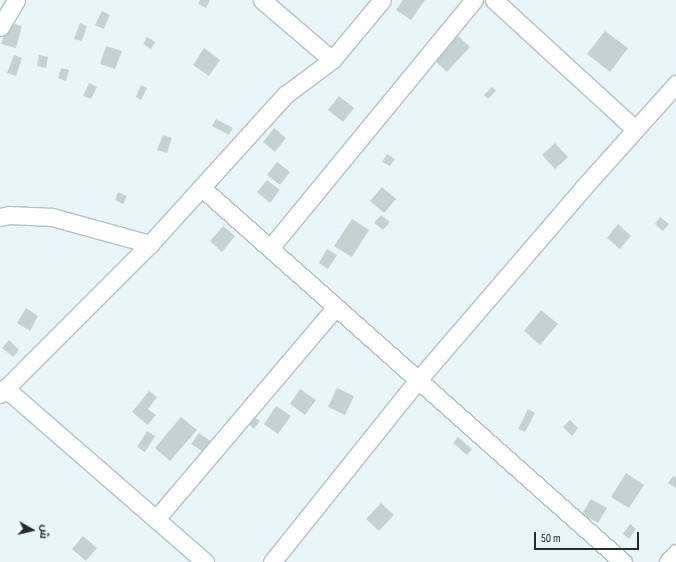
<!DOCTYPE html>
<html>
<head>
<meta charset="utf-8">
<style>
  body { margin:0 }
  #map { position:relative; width:676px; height:562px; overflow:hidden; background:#e8f6fa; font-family:"Sofia Sans Condensed",Cairo,sans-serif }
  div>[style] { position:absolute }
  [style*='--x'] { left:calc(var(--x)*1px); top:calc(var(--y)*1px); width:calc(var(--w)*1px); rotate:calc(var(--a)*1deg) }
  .building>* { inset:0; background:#c4d3d2 }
  .roads { filter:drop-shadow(1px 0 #b4c2c6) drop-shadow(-1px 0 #b4c2c6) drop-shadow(0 1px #b4c2c6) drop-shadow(0 -1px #b4c2c6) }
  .minor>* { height:17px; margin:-8.5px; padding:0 8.5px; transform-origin:8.5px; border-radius:8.5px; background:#fff }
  span { translate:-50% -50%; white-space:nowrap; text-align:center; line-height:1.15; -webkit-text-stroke:4px #e8f6fa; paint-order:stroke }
  .north { position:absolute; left:12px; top:510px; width:40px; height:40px; -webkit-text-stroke:3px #e8f6fa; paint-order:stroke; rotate:98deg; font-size:11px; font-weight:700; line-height:16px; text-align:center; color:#262b2d }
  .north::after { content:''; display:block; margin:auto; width:14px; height:18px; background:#262b2d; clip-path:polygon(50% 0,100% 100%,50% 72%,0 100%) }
  .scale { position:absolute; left:534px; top:532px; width:105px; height:18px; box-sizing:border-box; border:2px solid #262b2d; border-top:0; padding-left:5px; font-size:12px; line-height:14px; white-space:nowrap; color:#262b2d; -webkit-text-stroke:3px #e8f6fa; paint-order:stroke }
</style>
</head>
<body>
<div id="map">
  <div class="building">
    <i style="clip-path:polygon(200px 0,210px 0,206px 8px,198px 4px)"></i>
    <i style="clip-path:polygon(403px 0,425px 0,411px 20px,396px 10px)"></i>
    <i style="clip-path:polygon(102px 11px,110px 15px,104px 29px,95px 25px)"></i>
    <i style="clip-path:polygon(8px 22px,22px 26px,16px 48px,1px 44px)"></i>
    <i style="clip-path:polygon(80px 23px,87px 26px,82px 41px,74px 39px)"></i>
    <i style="clip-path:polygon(605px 31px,628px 48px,610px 72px,587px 54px)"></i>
    <i style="clip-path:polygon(457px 35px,470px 47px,447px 72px,434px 60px)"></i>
    <i style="clip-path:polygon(147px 37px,155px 42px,151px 49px,143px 44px)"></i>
    <i style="clip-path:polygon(106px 46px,122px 51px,115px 69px,100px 64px)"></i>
    <i style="clip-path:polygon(204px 48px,220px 60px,209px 76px,193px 65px)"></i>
    <i style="clip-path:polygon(14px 55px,22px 58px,16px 76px,7px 73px)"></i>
    <i style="clip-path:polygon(39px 55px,48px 57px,46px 68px,37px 66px)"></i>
    <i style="clip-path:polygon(61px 68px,69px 70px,66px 81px,58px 78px)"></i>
    <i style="clip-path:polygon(89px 83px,97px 87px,91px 99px,83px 96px)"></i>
    <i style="clip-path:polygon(141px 85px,147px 88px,141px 100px,136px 97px)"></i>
    <i style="clip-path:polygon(492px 87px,496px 91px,488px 99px,484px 95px)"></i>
    <i style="clip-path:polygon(339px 96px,354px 108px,343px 122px,328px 110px)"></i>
    <i style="clip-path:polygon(216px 119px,233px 128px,229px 135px,212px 126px)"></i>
    <i style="clip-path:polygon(274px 128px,286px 138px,275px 152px,263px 142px)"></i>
    <i style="clip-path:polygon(163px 135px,172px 138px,167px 153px,157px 150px)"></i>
    <i style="clip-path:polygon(555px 143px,568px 157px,555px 169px,542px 155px)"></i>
    <i style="clip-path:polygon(387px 154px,395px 159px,390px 166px,382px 162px)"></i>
    <i style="clip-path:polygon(277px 162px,290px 172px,280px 185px,267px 175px)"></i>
    <i style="clip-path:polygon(267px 180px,280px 190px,270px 203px,257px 192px)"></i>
    <i style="clip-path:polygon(382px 187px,396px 199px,384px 213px,370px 201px)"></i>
    <i style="clip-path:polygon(118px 192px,127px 196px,123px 204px,115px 200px)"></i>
    <i style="clip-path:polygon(381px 215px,390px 222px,383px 230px,374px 223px)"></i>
    <i style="clip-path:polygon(660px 217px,669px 224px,663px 231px,655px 224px)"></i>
    <i style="clip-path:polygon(352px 219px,369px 230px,352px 257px,334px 246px)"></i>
    <i style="clip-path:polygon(618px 224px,631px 236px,620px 249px,607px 238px)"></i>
    <i style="clip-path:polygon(223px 226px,235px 236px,222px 252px,210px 241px)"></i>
    <i style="clip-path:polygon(327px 249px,337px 255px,328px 269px,319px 263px)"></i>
    <i style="clip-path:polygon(26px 308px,38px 316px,30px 331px,17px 323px)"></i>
    <i style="clip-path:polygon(541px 310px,558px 324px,540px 345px,524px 331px)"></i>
    <i style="clip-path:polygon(9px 340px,19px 350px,13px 357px,2px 348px)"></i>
    <i style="clip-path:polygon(337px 388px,354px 396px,345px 415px,328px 407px)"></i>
    <i style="clip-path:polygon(300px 389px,316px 400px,305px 415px,290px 404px)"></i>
    <i style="clip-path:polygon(149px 391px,157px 397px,148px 409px,156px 415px,148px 425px,132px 412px)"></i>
    <i style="clip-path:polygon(276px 406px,291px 416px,278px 434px,264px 424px)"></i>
    <i style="clip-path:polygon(528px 409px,535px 413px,525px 432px,518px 429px)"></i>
    <i style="clip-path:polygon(252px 415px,260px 421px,254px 429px,247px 423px)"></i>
    <i style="clip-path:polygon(181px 417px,197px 430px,170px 461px,155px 448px)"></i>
    <i style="clip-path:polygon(570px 420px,578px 428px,572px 436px,563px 427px)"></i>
    <i style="clip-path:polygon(147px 431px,155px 436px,145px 452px,137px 447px)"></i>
    <i style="clip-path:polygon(199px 433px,212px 442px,205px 453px,191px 444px)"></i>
    <i style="clip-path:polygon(458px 437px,472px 449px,467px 455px,453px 443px)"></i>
    <i style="clip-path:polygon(626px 473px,644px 485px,629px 508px,611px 497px)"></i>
    <i style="clip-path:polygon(673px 476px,676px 477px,676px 488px,668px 483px)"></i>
    <i style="clip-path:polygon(591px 499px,607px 508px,598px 523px,582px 514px)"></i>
    <i style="clip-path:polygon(381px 503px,394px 515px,379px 531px,366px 519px)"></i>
    <i style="clip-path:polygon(630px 524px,636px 529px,629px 539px,623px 534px)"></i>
    <i style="clip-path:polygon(83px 536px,97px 548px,86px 561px,72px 549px)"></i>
  </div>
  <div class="roads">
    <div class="minor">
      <i style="--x:262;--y:0;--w:92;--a:40.6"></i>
      <i style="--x:494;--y:0;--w:191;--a:42.5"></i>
      <i style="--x:0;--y:27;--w:31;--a:-59"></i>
      <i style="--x:202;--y:188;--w:563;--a:41.62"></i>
      <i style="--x:0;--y:217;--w:9;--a:-13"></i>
      <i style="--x:9;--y:215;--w:43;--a:2.7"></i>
      <i style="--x:52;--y:217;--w:102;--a:15.4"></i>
      <i style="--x:270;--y:248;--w:321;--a:-50.6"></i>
      <i style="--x:5;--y:388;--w:265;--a:41"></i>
      <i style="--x:0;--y:394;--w:212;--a:-45"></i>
      <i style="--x:150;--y:244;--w:201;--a:-47.8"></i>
      <i style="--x:285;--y:95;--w:59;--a:-36.7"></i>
      <i style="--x:332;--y:60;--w:78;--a:-50.2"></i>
      <i style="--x:156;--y:519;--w:278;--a:-49.7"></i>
      <i style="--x:272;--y:562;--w:233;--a:-51.3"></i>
      <i style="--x:418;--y:380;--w:253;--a:-49.3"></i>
      <i style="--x:583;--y:188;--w:140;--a:-48.2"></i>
      <i style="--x:668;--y:562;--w:12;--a:-48"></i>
    </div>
  </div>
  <div class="north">ش</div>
  <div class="scale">50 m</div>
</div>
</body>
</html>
